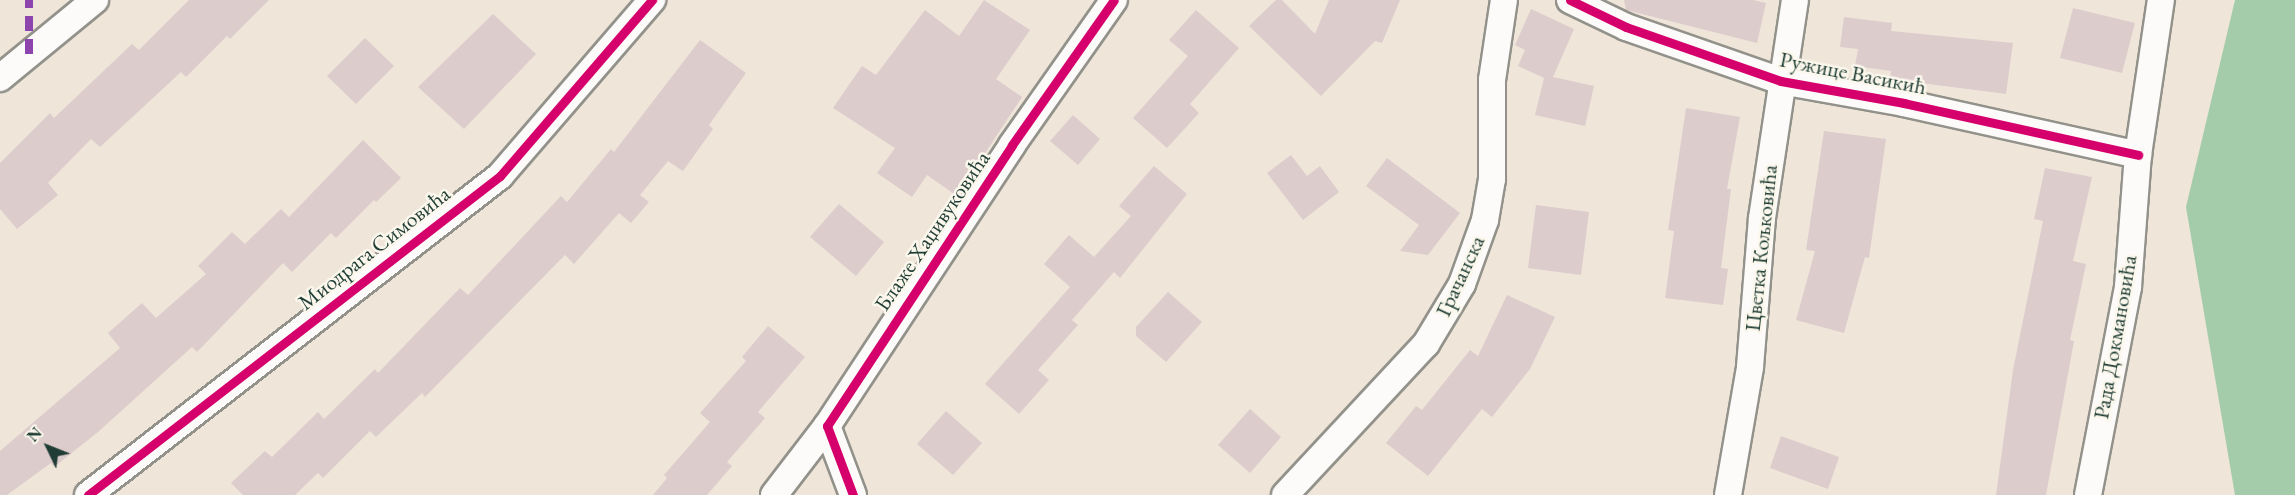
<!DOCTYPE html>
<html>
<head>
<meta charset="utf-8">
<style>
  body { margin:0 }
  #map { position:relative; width:2295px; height:495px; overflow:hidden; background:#efe5d9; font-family:"EB Garamond",serif }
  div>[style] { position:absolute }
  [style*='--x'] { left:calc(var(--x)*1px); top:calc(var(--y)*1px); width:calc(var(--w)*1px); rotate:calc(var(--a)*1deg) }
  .forest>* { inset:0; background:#a4ccaa }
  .building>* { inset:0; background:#dcc }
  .roads { filter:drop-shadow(2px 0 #92928b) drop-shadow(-2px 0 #92928b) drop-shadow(0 2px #92928b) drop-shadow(0 -2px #92928b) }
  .minor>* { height:26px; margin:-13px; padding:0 13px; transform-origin:13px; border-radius:13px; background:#fdfbf9 }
  .quiet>* { height:8px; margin-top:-4px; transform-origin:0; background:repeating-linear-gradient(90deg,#8e44ad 0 15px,transparent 0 23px) }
  .cycleway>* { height:9px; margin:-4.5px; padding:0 4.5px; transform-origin:4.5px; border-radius:4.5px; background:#d6006c }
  span { translate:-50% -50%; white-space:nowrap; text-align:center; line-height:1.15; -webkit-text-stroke:5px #fbf7ec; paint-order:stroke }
  .street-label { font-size:22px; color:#1f3d34 }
  .north { position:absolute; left:18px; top:417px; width:60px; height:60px; -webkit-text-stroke:4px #fbf7ec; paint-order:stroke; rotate:313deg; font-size:16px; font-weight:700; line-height:24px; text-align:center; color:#1f3d34 }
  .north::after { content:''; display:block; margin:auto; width:21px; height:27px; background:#1f3d34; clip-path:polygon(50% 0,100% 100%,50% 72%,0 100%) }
</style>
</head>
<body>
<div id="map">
  <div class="forest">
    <i style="clip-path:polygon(2235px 0,2295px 0,2295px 495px,2235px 495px,2186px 207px)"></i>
  </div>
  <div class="building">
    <i style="clip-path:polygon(189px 0,269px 0,230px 39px,227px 36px,186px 77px,181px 72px,100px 147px,91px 139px,48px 183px,58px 195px,17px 229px,0 209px,0 163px,50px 113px,54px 118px,132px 44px,139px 50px)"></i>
    <i style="clip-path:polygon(984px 0,1030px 30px,996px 79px,1022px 97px,957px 196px,927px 175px,912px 197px,877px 173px,895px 148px,833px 108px,862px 66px,876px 75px,925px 10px,959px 36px)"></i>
    <i style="clip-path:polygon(1276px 0,1282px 0,1315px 34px,1329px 0,1400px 0,1382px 43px,1375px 41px,1321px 96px,1249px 26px)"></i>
    <i style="clip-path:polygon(1624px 0,1753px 0,1766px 3px,1757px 43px,1626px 10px)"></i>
    <i style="clip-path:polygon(2073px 8px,2135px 23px,2122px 73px,2060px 58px)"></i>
    <i style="clip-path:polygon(1531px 9px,1574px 29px,1553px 77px,1594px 86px,1585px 126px,1535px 115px,1544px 78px,1518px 66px,1525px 50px,1515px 45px)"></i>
    <i style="clip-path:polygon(1196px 10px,1239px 48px,1190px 104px,1199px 113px,1167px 148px,1133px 118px,1188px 56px,1169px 40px)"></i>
    <i style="clip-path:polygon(493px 14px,536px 54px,464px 129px,418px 87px)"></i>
    <i style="clip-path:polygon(1844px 17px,1892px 23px,1891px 31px,2013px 43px,2006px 94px,1890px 79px,1891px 71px,1855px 66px,1858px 49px,1840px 47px)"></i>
    <i style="clip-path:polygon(365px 38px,394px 66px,356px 104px,327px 76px)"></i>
    <i style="clip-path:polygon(700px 40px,746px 73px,709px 125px,713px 129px,683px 171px,668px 161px,640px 195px,649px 202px,631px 223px,619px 213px,574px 264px,565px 255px,425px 397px,422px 393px,376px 437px,370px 431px,323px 478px,318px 473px,295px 495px,243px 495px,231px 483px,265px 451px,272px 457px,318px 412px,324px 419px,375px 369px,378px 373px,460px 288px,468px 295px,561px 196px,567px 202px,611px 149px,614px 152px)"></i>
    <i style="clip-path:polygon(1686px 108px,1740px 117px,1727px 189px,1731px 189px,1721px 268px,1728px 269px,1723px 305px,1665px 298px,1674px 231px,1668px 230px)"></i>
    <i style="clip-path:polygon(1073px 115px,1100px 139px,1078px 165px,1050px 141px)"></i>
    <i style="clip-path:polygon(1824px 131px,1886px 139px,1869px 258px,1865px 257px,1844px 333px,1796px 320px,1815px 251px,1806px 250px)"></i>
    <i style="clip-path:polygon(363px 140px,401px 178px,376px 202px,374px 200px,336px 238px,331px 233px,292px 272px,283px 263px,197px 352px,192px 347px,98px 432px,54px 467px,51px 463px,7px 495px,0 495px,0 451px,120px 348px,108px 333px,142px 303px,156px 318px,206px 274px,198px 266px,232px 232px,245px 244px,281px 209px,289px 217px)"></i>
    <i style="clip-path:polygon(1291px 155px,1307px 176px,1320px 166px,1339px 192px,1303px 220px,1267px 173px)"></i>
    <i style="clip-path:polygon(1387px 158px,1460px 213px,1428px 255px,1400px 251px,1419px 225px,1366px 186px)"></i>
    <i style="clip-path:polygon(1154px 166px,1187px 194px,1120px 278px,1114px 272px,1072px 320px,1078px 325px,1038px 370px,1049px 380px,1019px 414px,985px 384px,1070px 287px,1044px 264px,1069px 235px,1094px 257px,1131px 216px,1119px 206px)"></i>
    <i style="clip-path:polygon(2045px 168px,2092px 177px,2073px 261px,2086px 264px,2070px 340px,2074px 341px,2046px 495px,1996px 495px,2013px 370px,2043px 221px,2034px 219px)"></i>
    <i style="clip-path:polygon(839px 204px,884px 242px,856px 276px,810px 237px)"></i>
    <i style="clip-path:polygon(1536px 205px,1589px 212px,1581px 275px,1528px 268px)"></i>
    <i style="clip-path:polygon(1168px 292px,1202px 322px,1166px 362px,1136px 336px,1136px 327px)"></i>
    <i style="clip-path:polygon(1507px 295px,1555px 317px,1530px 369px,1492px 417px,1482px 409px,1428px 476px,1386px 443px,1416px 406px,1422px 410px,1470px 350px,1478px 356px)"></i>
    <i style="clip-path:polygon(768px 326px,805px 357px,758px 412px,765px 418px,727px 462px,732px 466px,707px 495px,653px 495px,667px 478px,664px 475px,710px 422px,700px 413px,746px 361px,742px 357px)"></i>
    <i style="clip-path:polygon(1250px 409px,1281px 437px,1250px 473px,1218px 445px)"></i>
    <i style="clip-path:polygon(946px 411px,982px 443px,953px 475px,917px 444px)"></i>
    <i style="clip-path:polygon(1781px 436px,1839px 457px,1828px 489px,1770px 468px)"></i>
  </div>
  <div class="roads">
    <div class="minor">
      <i style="--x:1570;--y:0;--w:62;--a:25.7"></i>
      <i style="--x:1626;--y:27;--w:164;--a:19.2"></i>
      <i style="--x:1781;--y:81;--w:125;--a:10.1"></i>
      <i style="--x:1904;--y:103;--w:240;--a:12.5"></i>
      <i style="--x:0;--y:78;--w:123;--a:-39.4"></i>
      <i style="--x:88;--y:495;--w:521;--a:-37.75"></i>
      <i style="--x:500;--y:176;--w:233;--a:-49.2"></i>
      <i style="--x:774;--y:495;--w:87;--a:-52.5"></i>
      <i style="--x:853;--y:495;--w:74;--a:-110.6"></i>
      <i style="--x:827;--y:426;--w:336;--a:-56.6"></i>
      <i style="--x:1012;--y:145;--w:177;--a:-54.9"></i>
      <i style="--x:1285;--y:495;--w:207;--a:-47"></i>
      <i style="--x:1426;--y:344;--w:70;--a:-59"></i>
      <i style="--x:1462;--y:284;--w:68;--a:-70.2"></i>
      <i style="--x:1485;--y:220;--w:42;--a:-80.3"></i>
      <i style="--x:1492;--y:179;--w:99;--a:-90"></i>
      <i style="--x:1492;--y:80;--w:81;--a:-81.5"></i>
      <i style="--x:1728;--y:495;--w:130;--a:-80.2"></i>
      <i style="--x:1750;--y:367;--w:149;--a:-85.4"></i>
      <i style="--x:1762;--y:218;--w:220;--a:-81.4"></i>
      <i style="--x:2088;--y:495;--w:212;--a:-79.1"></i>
      <i style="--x:2128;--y:287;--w:132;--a:-85.7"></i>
      <i style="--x:2138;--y:155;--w:157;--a:-81.6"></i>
    </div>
  </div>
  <div class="quiet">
    <i style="--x:29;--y:54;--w:54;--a:-90"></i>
  </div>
  <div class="cycleway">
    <i style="--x:1570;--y:0;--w:62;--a:25.7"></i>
    <i style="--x:1626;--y:27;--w:164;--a:19.2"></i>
    <i style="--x:1781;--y:81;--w:125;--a:10.1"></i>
    <i style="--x:1904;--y:103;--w:240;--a:12.5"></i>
    <i style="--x:88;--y:495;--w:521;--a:-37.75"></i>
    <i style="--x:500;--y:176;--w:233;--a:-49.2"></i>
    <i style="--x:853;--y:495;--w:74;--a:-110.6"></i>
    <i style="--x:827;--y:426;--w:336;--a:-56.6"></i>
    <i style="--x:1012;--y:145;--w:177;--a:-54.9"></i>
  </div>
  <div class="street-label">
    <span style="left:1853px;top:73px;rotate:11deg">Ружице Васикић</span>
    <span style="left:932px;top:231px;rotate:-56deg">Блаже Хаџивуковића</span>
    <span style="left:374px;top:248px;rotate:-38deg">Миодрага Симовића</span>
    <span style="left:1761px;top:248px;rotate:-84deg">Цветка Кољковића</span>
    <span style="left:1460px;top:276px;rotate:-65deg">Грачанска</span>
    <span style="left:2115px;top:337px;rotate:-80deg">Рада Докмановића</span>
  </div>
  <div class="north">N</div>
</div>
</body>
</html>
